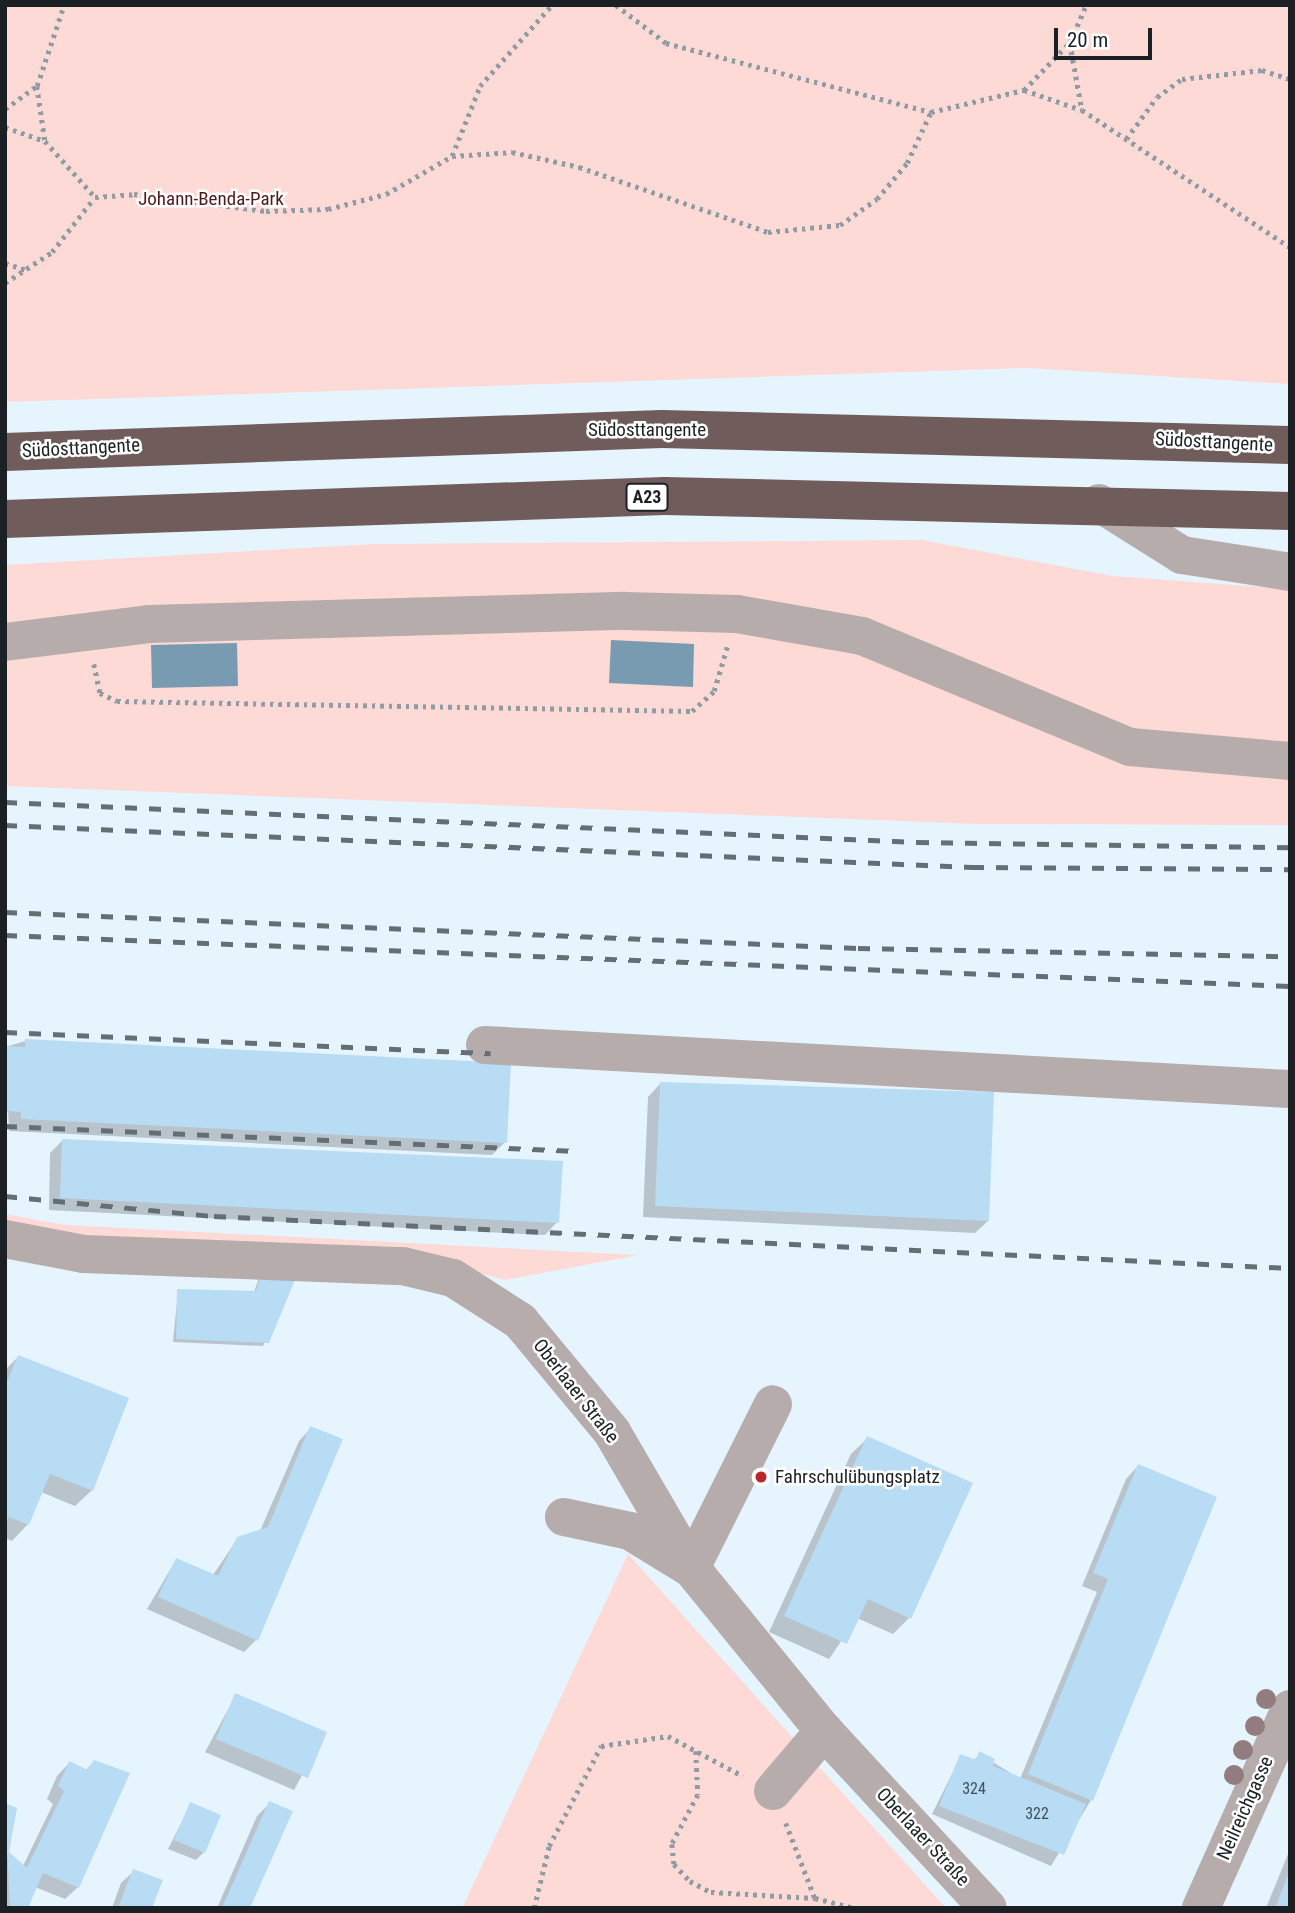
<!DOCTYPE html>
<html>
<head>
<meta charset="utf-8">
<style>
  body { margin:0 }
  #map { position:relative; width:1295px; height:1913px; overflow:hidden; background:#e6f4fe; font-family:"Roboto Condensed",sans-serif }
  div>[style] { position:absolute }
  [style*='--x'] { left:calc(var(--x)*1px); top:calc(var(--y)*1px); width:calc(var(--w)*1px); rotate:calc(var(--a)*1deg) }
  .green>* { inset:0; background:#fedad6 }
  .water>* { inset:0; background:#799bb1 }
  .shadow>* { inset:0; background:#0003 }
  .building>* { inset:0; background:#b8dcf4 }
  .path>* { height:4.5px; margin-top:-2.25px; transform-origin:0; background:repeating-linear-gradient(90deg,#909ba3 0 3.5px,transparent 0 8.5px) }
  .minor>* { height:38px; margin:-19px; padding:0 19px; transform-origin:19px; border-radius:19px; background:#b6acab }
  .highway>* { height:38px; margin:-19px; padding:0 19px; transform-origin:19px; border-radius:19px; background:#705d5b }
  .rail>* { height:5px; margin-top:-2.5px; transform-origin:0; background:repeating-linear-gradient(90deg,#656e74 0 12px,transparent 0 24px) }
  .trees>* { width:20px; height:20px; margin:-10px; border-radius:50%; background:#927c80 }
  .dots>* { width:19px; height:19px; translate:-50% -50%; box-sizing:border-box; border:4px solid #fff; border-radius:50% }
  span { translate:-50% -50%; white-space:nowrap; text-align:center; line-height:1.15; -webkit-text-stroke:5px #fff; paint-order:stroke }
  .number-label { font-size:16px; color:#424f58 }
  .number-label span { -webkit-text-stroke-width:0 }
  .shield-label span { padding:2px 5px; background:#fff; border:2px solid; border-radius:5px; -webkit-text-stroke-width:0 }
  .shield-label { font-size:18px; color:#1a2024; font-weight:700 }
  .park-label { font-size:19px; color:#4e1918 }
  .street-label { font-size:19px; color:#1a2024 }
  .poi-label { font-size:19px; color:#1a2024 }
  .left { translate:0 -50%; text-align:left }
  .frame { position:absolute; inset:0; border:7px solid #1a2024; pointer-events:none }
  .scale { position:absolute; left:1054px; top:28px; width:98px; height:32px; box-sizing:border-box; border:4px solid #1a2024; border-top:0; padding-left:9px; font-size:21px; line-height:24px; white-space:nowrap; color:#1a2024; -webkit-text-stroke:5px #fff; paint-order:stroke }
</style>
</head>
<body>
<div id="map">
  <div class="green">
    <i style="clip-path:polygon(5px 5px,1290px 5px,1290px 384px,1028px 368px,5px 402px)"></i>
    <i style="clip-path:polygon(922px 540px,1112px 576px,1290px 589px,1290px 825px,978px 824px,5px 786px,5px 565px,373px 544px)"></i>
    <i style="clip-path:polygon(5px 1214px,66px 1225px,638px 1255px,505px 1280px,422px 1257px,5px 1231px)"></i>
    <i style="clip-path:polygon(628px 1554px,946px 1908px,462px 1908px)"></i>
  </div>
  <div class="water">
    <i style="clip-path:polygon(611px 640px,694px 644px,693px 687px,609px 683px)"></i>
    <i style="clip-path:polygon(237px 643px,238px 686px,152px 688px,151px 645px)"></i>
  </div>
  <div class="shadow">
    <i style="clip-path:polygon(26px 1041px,505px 1142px,492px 1155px,9px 1131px,5px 1047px)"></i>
    <i style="clip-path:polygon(660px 1084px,988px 1221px,975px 1233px,643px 1217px,648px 1097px)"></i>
    <i style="clip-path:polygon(63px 1140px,557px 1222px,545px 1235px,49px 1210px,50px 1153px)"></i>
    <i style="clip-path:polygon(294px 1276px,263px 1346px,173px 1342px,178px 1291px,254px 1292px,259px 1278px)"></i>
    <i style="clip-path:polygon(18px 1357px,92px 1490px,75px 1506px,41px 1492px,28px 1524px,12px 1541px,5px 1538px,5px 1370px)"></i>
    <i style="clip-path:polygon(311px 1428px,256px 1640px,244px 1652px,147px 1609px,176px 1560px,213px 1575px,238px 1538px,260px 1531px,299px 1441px)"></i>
    <i style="clip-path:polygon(868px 1438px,909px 1618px,893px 1634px,857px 1618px,829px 1659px,769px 1632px,851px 1454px)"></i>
    <i style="clip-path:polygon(1138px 1466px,1091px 1800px,1051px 1866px,932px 1814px,961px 1756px,973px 1761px,980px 1754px,1020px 1779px,1097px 1592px,1082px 1586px,1126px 1479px)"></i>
    <i style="clip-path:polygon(236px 1695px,325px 1733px,294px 1790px,205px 1752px)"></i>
    <i style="clip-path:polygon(94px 1762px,78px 1887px,65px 1899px,35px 1887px,26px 1908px,5px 1908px,5px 1805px,15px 1809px,7px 1853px,23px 1866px,53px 1804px,47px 1799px,57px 1776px,69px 1763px,85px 1771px)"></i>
    <i style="clip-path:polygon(270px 1803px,249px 1908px,217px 1908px,257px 1816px)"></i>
    <i style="clip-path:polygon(191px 1804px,204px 1852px,196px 1860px,168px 1849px)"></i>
    <i style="clip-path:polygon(1290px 1849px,1290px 1908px,1266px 1908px)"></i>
    <i style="clip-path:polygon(134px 1871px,150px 1908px,112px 1908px,121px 1883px)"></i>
  </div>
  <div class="building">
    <i style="clip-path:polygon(25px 1039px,511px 1063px,507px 1143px,21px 1119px,21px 1112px,5px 1111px,5px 1046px,25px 1047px)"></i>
    <i style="clip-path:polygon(660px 1082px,994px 1092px,989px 1221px,655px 1206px)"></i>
    <i style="clip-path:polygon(62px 1139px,563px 1161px,559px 1223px,60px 1198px)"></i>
    <i style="clip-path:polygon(262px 1272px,297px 1275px,269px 1343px,176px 1339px,177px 1289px,256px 1291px)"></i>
    <i style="clip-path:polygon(18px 1355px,129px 1398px,93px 1491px,50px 1474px,29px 1525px,9px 1517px,5px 1526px,5px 1387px)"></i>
    <i style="clip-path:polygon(310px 1426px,343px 1439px,258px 1641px,158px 1597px,176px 1558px,218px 1576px,237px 1537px,268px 1527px)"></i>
    <i style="clip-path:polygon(867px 1436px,973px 1483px,911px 1619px,868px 1599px,847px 1644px,784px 1616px)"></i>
    <i style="clip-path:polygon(1138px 1464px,1217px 1497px,1093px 1801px,1028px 1774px,1108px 1579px,1093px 1573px)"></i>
    <i style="clip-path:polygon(235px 1693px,327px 1732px,308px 1778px,216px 1739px)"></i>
    <i style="clip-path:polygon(979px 1751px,995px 1759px,993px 1766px,1086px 1804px,1064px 1855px,939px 1806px,960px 1754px,976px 1760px)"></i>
    <i style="clip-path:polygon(94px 1760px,130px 1773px,79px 1888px,43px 1873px,28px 1908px,10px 1908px,5px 1803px,17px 1808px,9px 1852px,27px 1868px,64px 1791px,58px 1786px,69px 1761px,88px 1770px)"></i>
    <i style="clip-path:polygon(269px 1801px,293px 1811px,250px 1908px,222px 1908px)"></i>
    <i style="clip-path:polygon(190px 1802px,221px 1815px,205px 1853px,174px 1840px)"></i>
    <i style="clip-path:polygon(133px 1869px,163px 1880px,152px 1908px,118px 1908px)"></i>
    <i style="clip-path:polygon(1290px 1871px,1290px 1908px,1275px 1908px,1290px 1870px)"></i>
  </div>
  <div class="path">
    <i style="--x:616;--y:5;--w:63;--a:37.2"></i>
    <i style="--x:666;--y:43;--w:274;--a:14.6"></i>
    <i style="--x:1070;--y:43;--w:68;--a:79.8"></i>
    <i style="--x:37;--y:86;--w:56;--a:81.7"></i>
    <i style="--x:1024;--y:90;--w:61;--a:19"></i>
    <i style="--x:1082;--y:110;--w:249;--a:33.4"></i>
    <i style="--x:5;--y:109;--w:39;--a:-36"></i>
    <i style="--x:37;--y:86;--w:85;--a:-71.6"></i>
    <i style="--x:5;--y:127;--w:42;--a:19.3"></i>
    <i style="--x:45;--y:141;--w:75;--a:48.2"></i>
    <i style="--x:95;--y:197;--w:39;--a:-4"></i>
    <i style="--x:134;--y:194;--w:133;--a:7.3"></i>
    <i style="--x:266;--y:211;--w:62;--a:-1.8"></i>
    <i style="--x:328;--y:209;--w:60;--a:-14.5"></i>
    <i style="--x:386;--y:194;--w:76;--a:-29.9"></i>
    <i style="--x:452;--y:156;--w:75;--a:-68.2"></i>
    <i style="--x:480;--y:86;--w:108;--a:-48.4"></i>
    <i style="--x:1126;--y:139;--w:52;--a:-53.6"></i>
    <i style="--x:1157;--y:97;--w:31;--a:-36"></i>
    <i style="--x:1182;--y:79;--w:81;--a:-6.4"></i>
    <i style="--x:1262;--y:70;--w:29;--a:18"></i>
    <i style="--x:452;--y:156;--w:60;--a:-3.8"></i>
    <i style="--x:512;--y:152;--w:69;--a:12.6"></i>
    <i style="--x:579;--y:167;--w:200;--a:19"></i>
    <i style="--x:768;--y:232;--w:72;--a:-5.6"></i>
    <i style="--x:840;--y:225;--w:45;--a:-35.1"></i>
    <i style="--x:877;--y:199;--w:47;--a:-50.2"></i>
    <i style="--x:907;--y:163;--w:56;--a:-64.8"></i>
    <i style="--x:931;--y:112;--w:96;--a:-13.3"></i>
    <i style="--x:1024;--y:90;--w:66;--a:-46.2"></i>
    <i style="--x:1070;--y:42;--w:40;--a:-66.6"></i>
    <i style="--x:5;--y:263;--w:22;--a:18"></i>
    <i style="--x:5;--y:283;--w:56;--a:-33.4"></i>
    <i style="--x:52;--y:252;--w:68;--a:-52.1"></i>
    <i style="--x:94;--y:664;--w:30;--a:78"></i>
    <i style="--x:100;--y:693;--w:19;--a:25"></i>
    <i style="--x:117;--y:701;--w:575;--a:1"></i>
    <i style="--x:692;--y:711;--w:30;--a:-42"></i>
    <i style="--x:714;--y:691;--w:46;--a:-73.5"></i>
    <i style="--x:696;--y:1751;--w:44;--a:87.4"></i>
    <i style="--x:698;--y:1795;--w:55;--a:118"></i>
    <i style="--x:672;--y:1844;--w:20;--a:84"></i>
    <i style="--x:674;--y:1864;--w:23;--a:47"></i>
    <i style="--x:690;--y:1881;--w:24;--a:28"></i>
    <i style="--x:711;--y:1892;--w:104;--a:3.3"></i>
    <i style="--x:815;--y:1898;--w:40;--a:14.4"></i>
    <i style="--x:786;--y:1823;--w:80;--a:68.9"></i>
    <i style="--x:534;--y:1908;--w:64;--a:-76.4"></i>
    <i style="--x:549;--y:1846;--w:113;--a:-62.5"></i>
    <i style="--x:601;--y:1746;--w:68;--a:-8.5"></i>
    <i style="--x:668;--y:1736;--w:85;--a:28.1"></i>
  </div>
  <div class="minor">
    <i style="--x:1099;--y:503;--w:98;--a:32.1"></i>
    <i style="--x:1182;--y:555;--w:109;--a:8.9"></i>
    <i style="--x:5;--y:642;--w:145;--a:-7.1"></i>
    <i style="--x:149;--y:624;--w:476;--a:-1.6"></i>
    <i style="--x:625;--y:611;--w:112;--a:1.5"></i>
    <i style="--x:737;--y:614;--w:127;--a:10"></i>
    <i style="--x:862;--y:636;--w:290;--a:22.5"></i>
    <i style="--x:1130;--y:747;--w:161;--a:5"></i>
    <i style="--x:485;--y:1045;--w:806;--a:3.13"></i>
    <i style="--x:5;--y:1239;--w:80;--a:10.8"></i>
    <i style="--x:84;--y:1254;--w:319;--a:2.2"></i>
    <i style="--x:403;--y:1266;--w:51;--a:13.5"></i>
    <i style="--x:453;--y:1278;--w:80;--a:32.7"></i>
    <i style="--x:520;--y:1321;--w:144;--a:50.3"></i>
    <i style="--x:612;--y:1432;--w:157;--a:59.8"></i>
    <i style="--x:691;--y:1568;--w:210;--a:50.8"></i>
    <i style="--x:824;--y:1731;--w:241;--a:47.2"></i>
    <i style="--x:564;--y:1517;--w:67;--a:12"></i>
    <i style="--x:630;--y:1531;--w:67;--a:31.6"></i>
    <i style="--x:691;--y:1568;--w:183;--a:-63.4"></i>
    <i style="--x:773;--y:1791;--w:79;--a:-49.6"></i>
    <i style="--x:1201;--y:1908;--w:218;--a:-65.9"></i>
  </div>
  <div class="highway">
    <i style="--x:5;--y:452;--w:657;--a:-2"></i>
    <i style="--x:662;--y:429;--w:628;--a:1.46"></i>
    <i style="--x:5;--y:519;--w:660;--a:-2"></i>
    <i style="--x:665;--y:496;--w:625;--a:1.37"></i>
  </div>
  <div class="rail">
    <i style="--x:5;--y:802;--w:913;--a:2.51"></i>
    <i style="--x:917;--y:842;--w:373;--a:0.8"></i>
    <i style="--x:5;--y:825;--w:968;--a:2.49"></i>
    <i style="--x:972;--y:867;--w:318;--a:0.4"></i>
    <i style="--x:5;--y:912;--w:854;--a:2.42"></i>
    <i style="--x:858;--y:948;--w:432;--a:1.1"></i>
    <i style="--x:5;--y:935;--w:1286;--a:2.27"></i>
    <i style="--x:5;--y:1032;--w:486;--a:2.5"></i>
    <i style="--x:5;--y:1126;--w:573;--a:2.5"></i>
    <i style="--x:5;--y:1196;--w:210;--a:5.5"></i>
    <i style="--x:214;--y:1216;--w:1077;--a:2.77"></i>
  </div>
  <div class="trees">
    <i style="left:1266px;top:1699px"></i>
    <i style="left:1255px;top:1726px"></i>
    <i style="left:1243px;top:1750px"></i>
    <i style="left:1234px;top:1775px"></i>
  </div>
  <div class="dots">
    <i style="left:761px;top:1477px;background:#b7272c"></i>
  </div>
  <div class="number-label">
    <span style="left:974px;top:1789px">324</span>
    <span style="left:1037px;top:1814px">322</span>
  </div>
  <div class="shield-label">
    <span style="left:647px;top:497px">A23</span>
  </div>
  <div class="park-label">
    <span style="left:211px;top:199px">Johann-Benda-Park</span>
  </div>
  <div class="street-label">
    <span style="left:647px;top:430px">Südosttangente</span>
    <span style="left:1214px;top:442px;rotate:3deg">Südosttangente</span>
    <span style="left:81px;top:448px;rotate:-3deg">Südosttangente</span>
    <span style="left:576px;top:1391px;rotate:52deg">Oberlaaer Straße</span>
    <span style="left:1245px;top:1808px;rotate:-66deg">Neilreichgasse</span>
    <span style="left:923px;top:1837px;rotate:47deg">Oberlaaer Straße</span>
  </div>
  <div class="poi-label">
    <span class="left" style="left:775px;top:1477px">Fahrschulübungsplatz</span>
  </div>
  <div class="frame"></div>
  <div class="scale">20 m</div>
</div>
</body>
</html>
